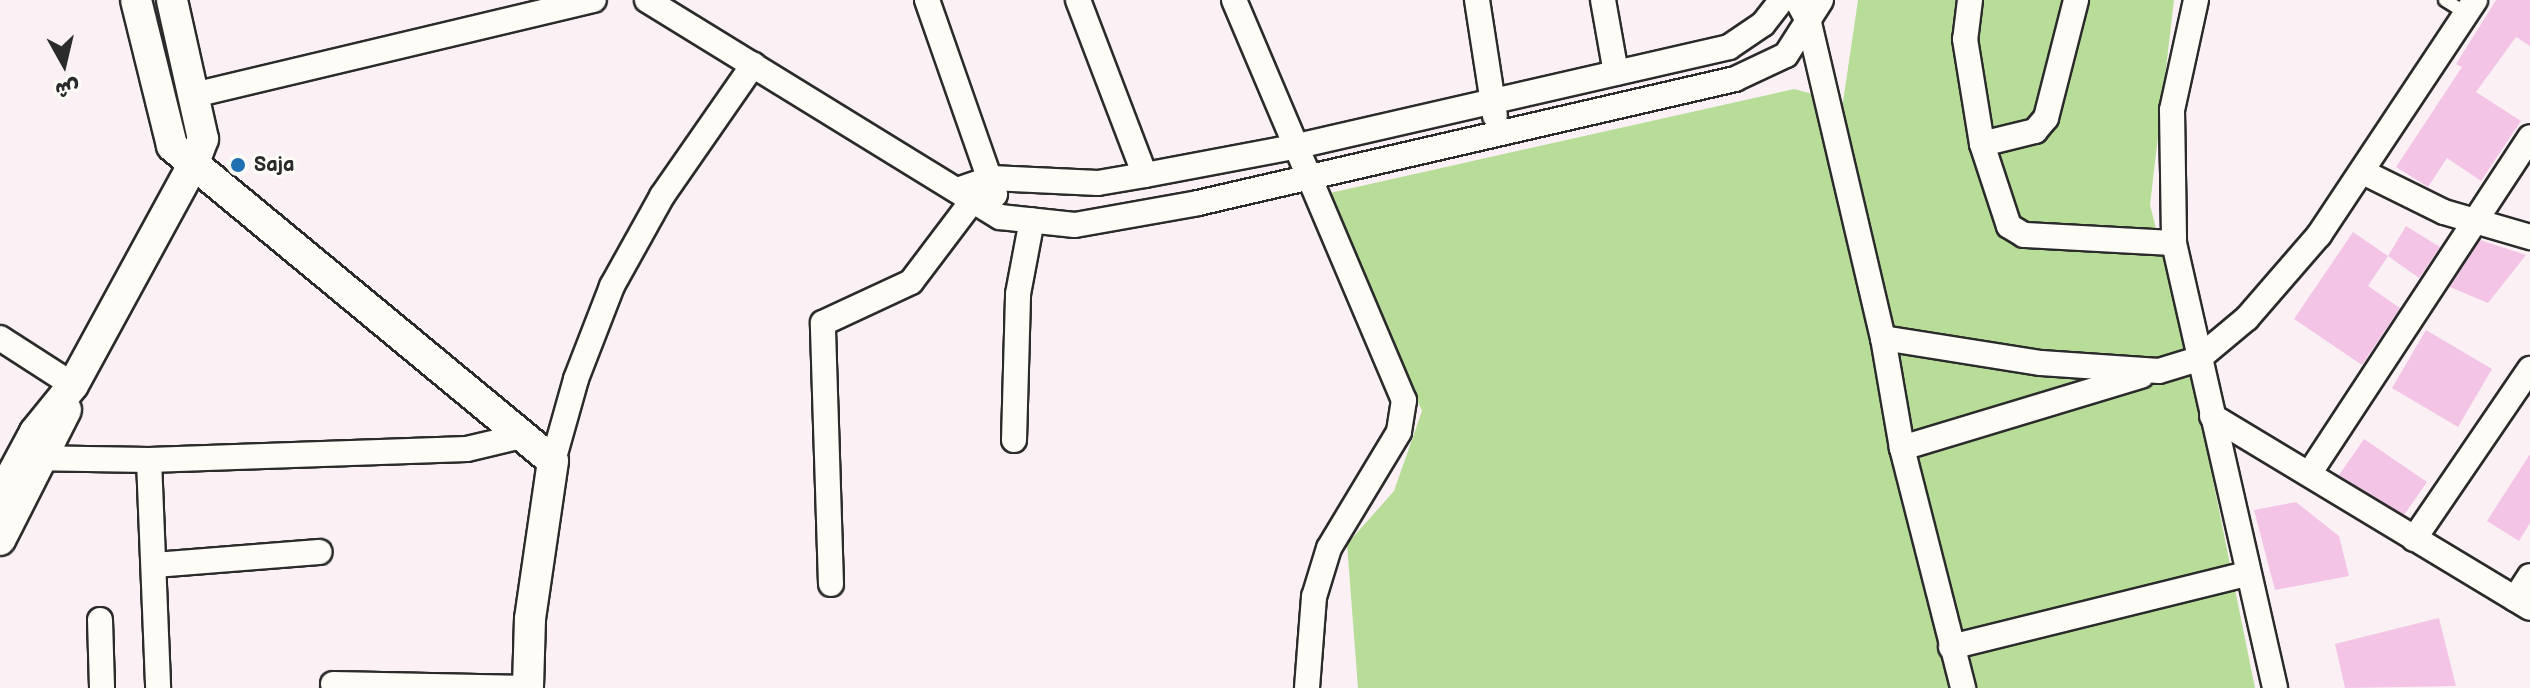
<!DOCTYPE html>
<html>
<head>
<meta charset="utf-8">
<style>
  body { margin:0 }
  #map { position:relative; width:2530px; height:688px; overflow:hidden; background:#fbf1f4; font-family:"Balsamiq Sans","Playpen Sans Arabic",sans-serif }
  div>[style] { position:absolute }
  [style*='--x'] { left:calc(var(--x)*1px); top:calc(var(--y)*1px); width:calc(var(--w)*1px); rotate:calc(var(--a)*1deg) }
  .green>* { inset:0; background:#b7dd98 }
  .building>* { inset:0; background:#f3c4e6 }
  .roads { filter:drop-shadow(2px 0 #2b2b2b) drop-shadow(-2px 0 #2b2b2b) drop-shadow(0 2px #2b2b2b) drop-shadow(0 -2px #2b2b2b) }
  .service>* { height:12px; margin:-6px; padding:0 6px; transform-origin:6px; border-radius:6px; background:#fdfcf7 }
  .minor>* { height:24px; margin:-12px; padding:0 12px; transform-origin:12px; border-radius:12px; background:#fdfcf7 }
  .tertiary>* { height:30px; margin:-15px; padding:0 15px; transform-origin:15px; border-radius:15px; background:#fdfcf7 }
  .dots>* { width:22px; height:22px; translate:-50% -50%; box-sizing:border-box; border:4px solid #fdfcf7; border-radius:50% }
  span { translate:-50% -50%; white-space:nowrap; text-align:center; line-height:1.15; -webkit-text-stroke:6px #fdfcf7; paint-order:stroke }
  .poi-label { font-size:20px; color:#2b2b2b; font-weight:700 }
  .left { translate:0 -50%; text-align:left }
  .north { position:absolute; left:24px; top:24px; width:80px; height:80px; -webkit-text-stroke:6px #fdfcf7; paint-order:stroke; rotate:172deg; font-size:22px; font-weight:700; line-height:32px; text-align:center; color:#2b2b2b }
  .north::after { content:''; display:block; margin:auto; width:28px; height:36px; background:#2b2b2b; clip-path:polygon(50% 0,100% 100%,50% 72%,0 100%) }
</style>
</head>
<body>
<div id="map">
  <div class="green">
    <i style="clip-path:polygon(1858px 0,2174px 0,2150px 205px,2184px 337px,2255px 688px,1358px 688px,1347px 544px,1394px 491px,1422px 411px,1330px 193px,1794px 89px,1843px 102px)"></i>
  </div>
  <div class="building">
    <i style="clip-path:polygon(2496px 0,2530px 0,2530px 46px,2516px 37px,2476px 92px,2521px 121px,2481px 181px,2447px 158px,2428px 187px,2396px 167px,2462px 67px,2456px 64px)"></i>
    <i style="clip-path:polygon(2406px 226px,2440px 247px,2419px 278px,2388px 256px)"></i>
    <i style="clip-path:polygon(2353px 232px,2388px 256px,2368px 286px,2400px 308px,2362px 365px,2294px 319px)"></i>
    <i style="clip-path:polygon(2480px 240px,2526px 255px,2488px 303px,2450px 287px)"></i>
    <i style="clip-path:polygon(2426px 330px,2492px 369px,2458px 427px,2392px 388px)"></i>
    <i style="clip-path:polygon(2364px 439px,2427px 482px,2404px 515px,2339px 475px)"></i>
    <i style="clip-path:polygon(2530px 454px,2530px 523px,2519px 541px,2487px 521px)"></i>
    <i style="clip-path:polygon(2296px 502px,2339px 536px,2349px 576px,2275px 590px,2254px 510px)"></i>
    <i style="clip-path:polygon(2439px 618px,2456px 686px,2345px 688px,2335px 644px)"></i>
  </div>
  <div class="roads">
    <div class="service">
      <i style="--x:2445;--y:0;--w:25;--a:32"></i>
    </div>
    <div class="minor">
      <i style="--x:647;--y:0;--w:414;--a:31.6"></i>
      <i style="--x:1000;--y:217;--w:75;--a:6.1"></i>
      <i style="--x:1075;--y:225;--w:125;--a:-10.1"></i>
      <i style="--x:1198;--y:203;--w:551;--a:-13"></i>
      <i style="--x:1735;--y:79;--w:56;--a:-25.2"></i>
      <i style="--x:1786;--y:55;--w:65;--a:-57.5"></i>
      <i style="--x:927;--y:0;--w:206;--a:70.7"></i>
      <i style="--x:1078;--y:0;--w:187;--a:69.1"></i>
      <i style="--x:1234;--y:0;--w:435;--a:67"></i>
      <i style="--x:1404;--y:400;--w:32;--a:99"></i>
      <i style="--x:1399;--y:432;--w:135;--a:121.1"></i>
      <i style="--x:1329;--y:548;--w:51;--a:107"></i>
      <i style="--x:1314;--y:597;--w:91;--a:94.4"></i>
      <i style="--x:1477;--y:0;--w:117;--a:81.2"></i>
      <i style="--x:1603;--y:0;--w:74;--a:79.9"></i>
      <i style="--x:1797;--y:0;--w:26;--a:62"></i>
      <i style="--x:1809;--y:23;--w:324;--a:76.8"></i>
      <i style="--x:1883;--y:338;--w:112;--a:80.2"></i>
      <i style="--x:1902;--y:448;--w:248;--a:75.7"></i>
      <i style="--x:1970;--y:0;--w:39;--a:97"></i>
      <i style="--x:1965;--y:39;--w:106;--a:80.8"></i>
      <i style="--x:1982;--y:144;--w:86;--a:71.8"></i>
      <i style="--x:2009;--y:226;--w:17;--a:31"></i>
      <i style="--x:2024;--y:235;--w:150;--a:3.1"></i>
      <i style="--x:2196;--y:0;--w:113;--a:102.3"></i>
      <i style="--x:2172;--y:110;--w:133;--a:89.1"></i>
      <i style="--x:2174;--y:243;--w:456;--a:77.2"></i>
      <i style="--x:194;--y:95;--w:411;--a:-13.4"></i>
      <i style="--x:1982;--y:144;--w:55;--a:-13.8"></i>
      <i style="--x:2035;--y:131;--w:17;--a:-50"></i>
      <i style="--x:2046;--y:118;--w:122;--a:-75.7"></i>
      <i style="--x:2365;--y:173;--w:88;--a:26.3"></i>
      <i style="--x:2444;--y:212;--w:90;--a:16.2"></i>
      <i style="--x:957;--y:190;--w:36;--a:-19"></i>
      <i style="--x:991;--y:178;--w:107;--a:2.7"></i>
      <i style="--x:1098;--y:183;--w:48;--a:-9.7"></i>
      <i style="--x:1145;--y:175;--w:151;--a:-10.7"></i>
      <i style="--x:1293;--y:147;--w:447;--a:-12.9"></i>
      <i style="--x:1729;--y:47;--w:41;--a:-34.1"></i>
      <i style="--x:1763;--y:24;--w:31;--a:-52"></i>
      <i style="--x:0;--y:338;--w:87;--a:32.8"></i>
      <i style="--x:1883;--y:338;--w:160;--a:9"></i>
      <i style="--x:2041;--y:363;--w:118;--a:3.9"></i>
      <i style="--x:2159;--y:371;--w:41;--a:-17.1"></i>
      <i style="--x:2198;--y:359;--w:64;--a:-39.9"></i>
      <i style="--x:2247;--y:318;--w:110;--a:-49.1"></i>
      <i style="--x:2319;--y:235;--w:282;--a:-56.4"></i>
      <i style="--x:2212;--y:416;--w:371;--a:31.1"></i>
      <i style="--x:1014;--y:440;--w:146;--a:-88.4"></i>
      <i style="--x:1018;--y:294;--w:75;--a:-79.3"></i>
      <i style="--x:1902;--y:448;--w:250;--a:-16.8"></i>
      <i style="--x:26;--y:458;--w:123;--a:0.9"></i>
      <i style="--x:149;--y:460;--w:318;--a:-2"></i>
      <i style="--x:467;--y:449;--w:57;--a:-13.3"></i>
      <i style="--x:149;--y:460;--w:228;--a:87.7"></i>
      <i style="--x:553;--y:461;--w:85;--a:-74.3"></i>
      <i style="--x:576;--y:379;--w:100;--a:-68.8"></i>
      <i style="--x:612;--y:286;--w:103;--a:-60.9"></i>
      <i style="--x:662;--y:196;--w:160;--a:-55.2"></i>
      <i style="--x:2309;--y:474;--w:403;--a:-56.7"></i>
      <i style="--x:2414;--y:539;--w:206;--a:-55.7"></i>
      <i style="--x:154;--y:565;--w:166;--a:-4.5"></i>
      <i style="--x:831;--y:584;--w:261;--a:-91.8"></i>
      <i style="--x:823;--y:323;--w:97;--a:-25"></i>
      <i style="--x:911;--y:282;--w:103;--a:-52.9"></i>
      <i style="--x:2515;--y:599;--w:27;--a:-57"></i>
      <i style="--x:100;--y:620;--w:68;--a:88.3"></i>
      <i style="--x:1951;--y:647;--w:304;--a:-13.9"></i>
      <i style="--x:333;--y:684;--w:195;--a:1.2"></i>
    </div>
    <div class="tertiary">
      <i style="--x:136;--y:0;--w:150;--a:76.1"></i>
      <i style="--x:172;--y:146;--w:494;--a:39.6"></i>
      <i style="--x:553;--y:461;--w:160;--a:98.3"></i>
      <i style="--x:530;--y:619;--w:69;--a:91.7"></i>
      <i style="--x:0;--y:497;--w:74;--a:-61.7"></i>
      <i style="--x:35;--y:432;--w:60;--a:-51"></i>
      <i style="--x:73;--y:385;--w:251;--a:-61.4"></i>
      <i style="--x:193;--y:165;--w:28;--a:-69"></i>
      <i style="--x:203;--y:139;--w:142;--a:-102.6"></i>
      <i style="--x:0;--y:540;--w:146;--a:-63.1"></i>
    </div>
  </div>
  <div class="dots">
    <i style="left:238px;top:165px;background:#1f6fb2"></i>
  </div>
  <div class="poi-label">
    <span class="left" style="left:254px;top:165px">Saja</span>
  </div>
  <div class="north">ش</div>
</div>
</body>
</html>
